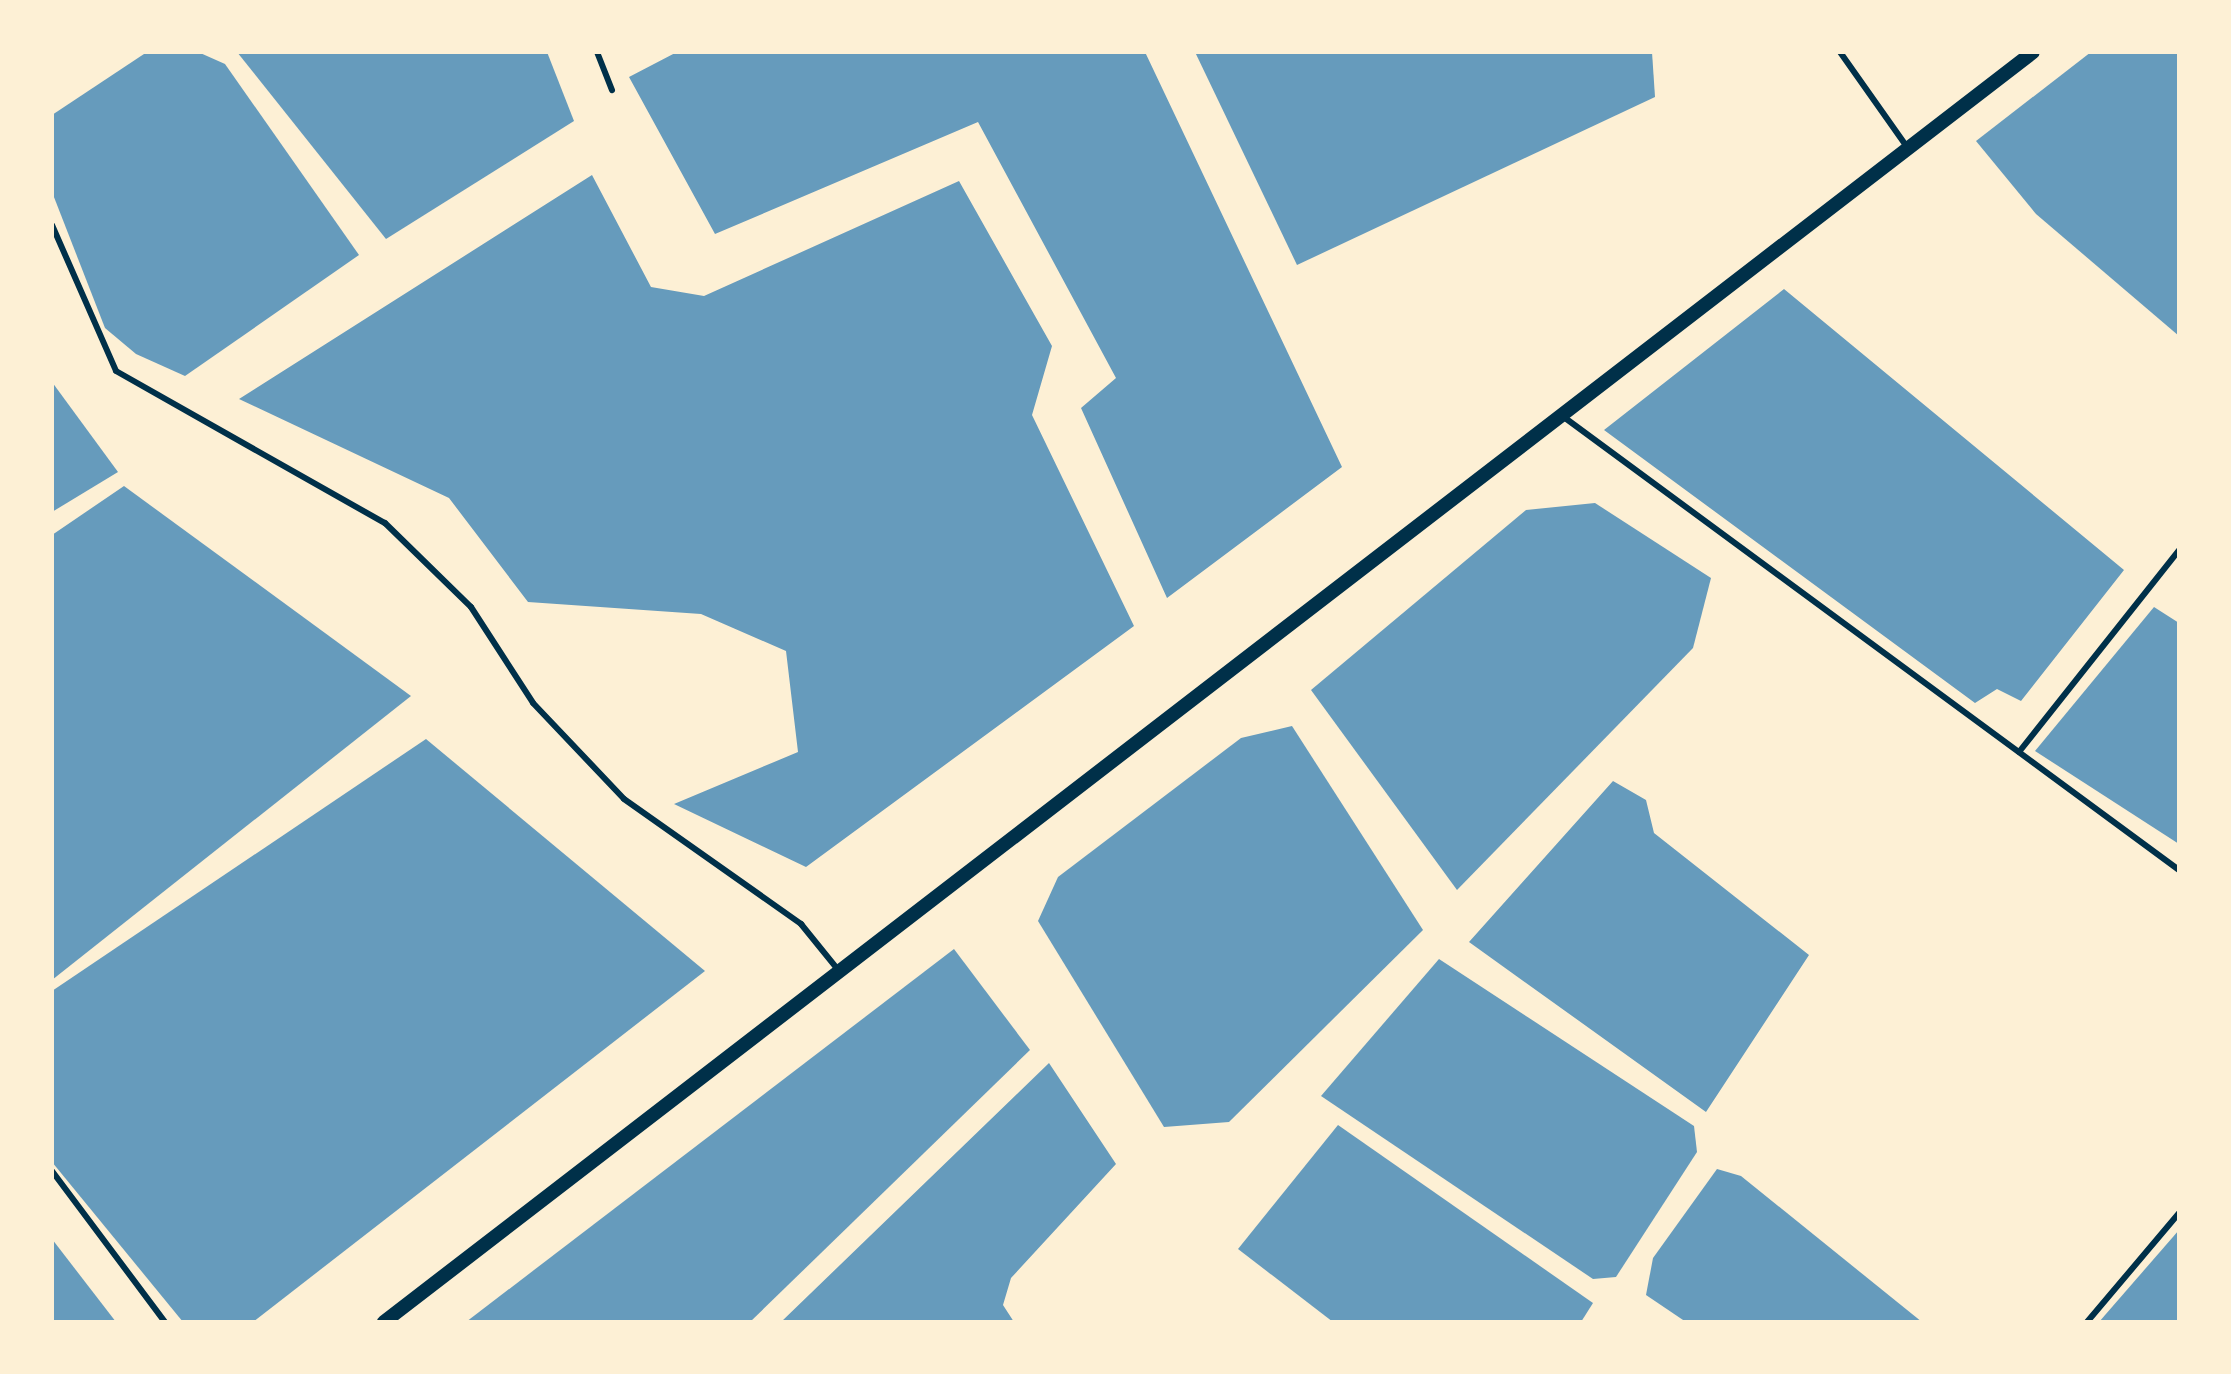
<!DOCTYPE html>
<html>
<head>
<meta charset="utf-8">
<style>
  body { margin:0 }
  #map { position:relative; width:2231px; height:1374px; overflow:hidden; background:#fdf0d5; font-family:Jost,sans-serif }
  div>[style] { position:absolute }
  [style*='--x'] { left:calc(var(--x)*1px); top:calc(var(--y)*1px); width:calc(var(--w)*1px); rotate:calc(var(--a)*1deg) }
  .water>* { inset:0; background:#669bbc }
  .service>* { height:6px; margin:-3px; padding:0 3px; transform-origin:3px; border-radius:3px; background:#003049 }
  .tertiary>* { height:14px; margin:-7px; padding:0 7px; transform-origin:7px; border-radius:7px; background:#003049 }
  span { translate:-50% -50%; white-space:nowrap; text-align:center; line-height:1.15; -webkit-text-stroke:6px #fdf0d5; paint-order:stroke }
  .frame { position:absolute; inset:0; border:54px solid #fdf0d5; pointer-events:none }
</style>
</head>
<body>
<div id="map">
  <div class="water">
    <i style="clip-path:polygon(147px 52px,198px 52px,225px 64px,359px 255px,185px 376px,136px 354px,105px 328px,52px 192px,52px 115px)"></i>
    <i style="clip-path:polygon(237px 52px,547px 52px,574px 121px,386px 239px)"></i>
    <i style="clip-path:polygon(677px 52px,1145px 52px,1342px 467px,1167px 598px,1081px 408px,1116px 378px,978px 122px,715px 234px,629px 77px)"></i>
    <i style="clip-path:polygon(1195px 52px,1652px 52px,1655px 97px,1297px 265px)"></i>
    <i style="clip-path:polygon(2091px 52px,2179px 52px,2179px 336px,2036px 214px,1976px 141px)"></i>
    <i style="clip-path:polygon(592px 175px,651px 287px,704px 296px,959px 181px,1052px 346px,1032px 415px,1134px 626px,806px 867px,674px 804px,798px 752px,786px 651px,701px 614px,528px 602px,449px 498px,239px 399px)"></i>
    <i style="clip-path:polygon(1784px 289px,2124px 570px,2021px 701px,1997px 689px,1975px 703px,1604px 430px)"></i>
    <i style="clip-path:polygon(52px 382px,118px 472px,52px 512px)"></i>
    <i style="clip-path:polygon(124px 486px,411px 696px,52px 980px,52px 535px)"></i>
    <i style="clip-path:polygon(1595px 503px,1711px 578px,1693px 648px,1457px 890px,1311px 690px,1526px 510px)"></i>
    <i style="clip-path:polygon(2154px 607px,2179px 623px,2179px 844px,2035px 751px)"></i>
    <i style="clip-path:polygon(1292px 726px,1423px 930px,1229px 1122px,1164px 1127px,1038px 921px,1058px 877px,1241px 738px)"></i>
    <i style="clip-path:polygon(426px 739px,705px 971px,253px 1322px,183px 1322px,52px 1162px,52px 991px)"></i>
    <i style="clip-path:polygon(1613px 781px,1646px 800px,1654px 833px,1809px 955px,1706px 1112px,1469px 942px)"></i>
    <i style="clip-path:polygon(954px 949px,1030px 1050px,750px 1322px,466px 1322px)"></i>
    <i style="clip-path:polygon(1439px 959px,1694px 1126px,1697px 1152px,1616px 1277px,1593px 1279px,1321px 1096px)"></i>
    <i style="clip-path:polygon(1049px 1063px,1116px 1164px,1011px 1278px,1003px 1305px,1014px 1322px,781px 1322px)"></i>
    <i style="clip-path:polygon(1338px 1125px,1593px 1303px,1581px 1322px,1333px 1322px,1238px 1249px)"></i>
    <i style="clip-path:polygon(1717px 1169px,1741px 1176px,1922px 1322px,1686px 1322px,1646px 1295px,1653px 1258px)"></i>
    <i style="clip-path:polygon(2179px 1230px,2179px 1322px,2099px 1322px)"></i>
    <i style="clip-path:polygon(52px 1239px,116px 1322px,52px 1322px)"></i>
  </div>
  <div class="service">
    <i style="--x:597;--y:52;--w:41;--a:68.5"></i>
    <i style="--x:1840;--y:52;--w:116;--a:54.8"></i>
    <i style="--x:52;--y:225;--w:159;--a:66.3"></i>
    <i style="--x:116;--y:371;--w:309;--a:29.5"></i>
    <i style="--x:385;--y:523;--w:120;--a:44.3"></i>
    <i style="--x:471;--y:607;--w:114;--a:57.1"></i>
    <i style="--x:533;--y:703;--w:132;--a:46.5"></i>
    <i style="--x:624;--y:799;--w:217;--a:35.2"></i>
    <i style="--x:801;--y:924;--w:60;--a:51"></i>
    <i style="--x:1561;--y:415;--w:767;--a:36.36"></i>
    <i style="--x:2019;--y:752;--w:258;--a:-51.6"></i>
    <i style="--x:52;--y:1171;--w:189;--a:53.2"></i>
    <i style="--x:2087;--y:1322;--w:143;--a:-49.8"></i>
  </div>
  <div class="tertiary">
    <i style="--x:384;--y:1322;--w:2081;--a:-37.6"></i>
  </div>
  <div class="frame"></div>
</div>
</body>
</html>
